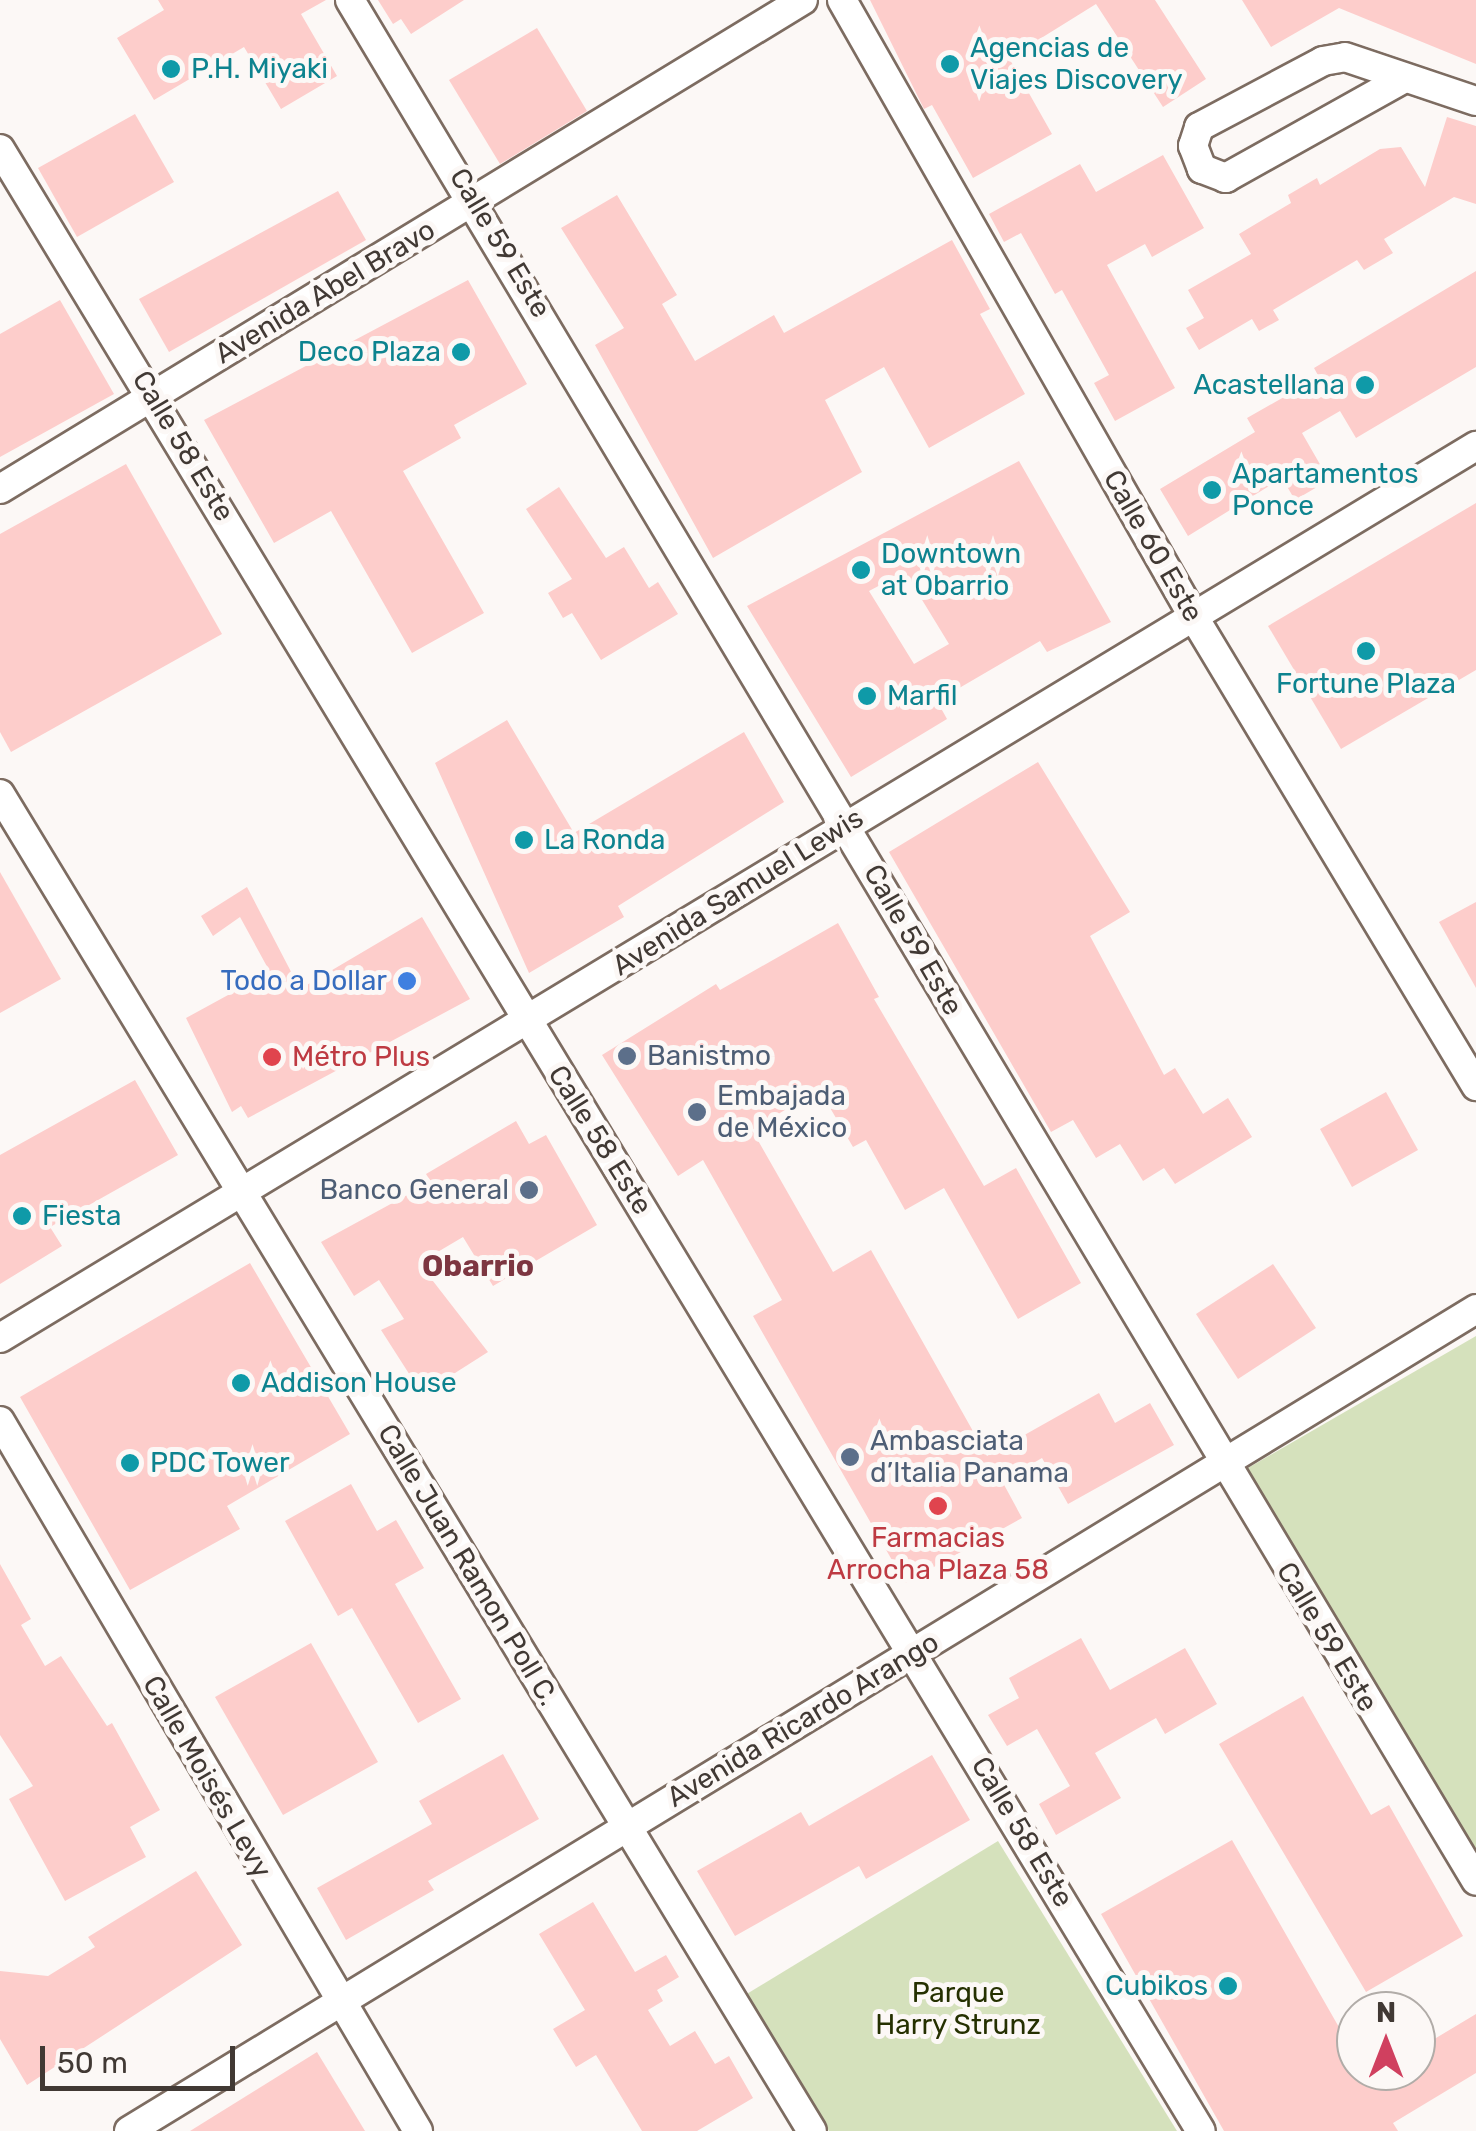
<!DOCTYPE html>
<html>
<head>
<meta charset="utf-8">
<style>
  body { margin:0 }
  #map { position:relative; width:1476px; height:2131px; overflow:hidden; background:#fcf8f6; font-family:Rubik,sans-serif }
  div>[style] { position:absolute }
  [style*='--x'] { left:calc(var(--x)*1px); top:calc(var(--y)*1px); width:calc(var(--w)*1px); rotate:calc(var(--a)*1deg) }
  .green>* { inset:0; background:#d5e1bc }
  .building>* { inset:0; background:#fdcdcb }
  .roads { filter:drop-shadow(2px 0 #7d6c61) drop-shadow(-2px 0 #7d6c61) drop-shadow(0 2px #7d6c61) drop-shadow(0 -2px #7d6c61) }
  .minor>* { height:28px; margin:-14px; padding:0 14px; transform-origin:14px; border-radius:14px; background:#fff }
  .dots>* { width:28px; height:28px; translate:-50% -50%; box-sizing:border-box; border:5px solid #fcf8f6; border-radius:50% }
  span { translate:-50% -50%; white-space:nowrap; text-align:center; line-height:1.15; -webkit-text-stroke:10px #fcf8f6; paint-order:stroke }
  .culture-label { font-size:28px; color:#0d838f }
  .left { translate:0 -50%; text-align:left }
  .right { translate:-100% -50%; text-align:right }
  .street-label { font-size:28px; color:#413934 }
  .shop-label { font-size:28px; color:#366cbe }
  .service-label { font-size:28px; color:#4e5e75 }
  .health-label { font-size:28px; color:#be3a42 }
  .park-label { font-size:28px; color:#253001 }
  .neighbourhood-label { font-size:30px; color:#7d3641; font-weight:700 }
  .north { position:absolute; left:1336px; top:1991px; width:100px; height:100px; box-sizing:border-box; background:#fcf8f6; border:2px solid #b1aca8; border-radius:50%; rotate:0deg; font-size:28px; font-weight:700; line-height:40px; text-align:center; color:#413934 }
  .north::after { content:''; display:block; margin:auto; width:35px; height:45px; background:#d0405f; clip-path:polygon(50% 0,100% 100%,50% 72%,0 100%) }
  .scale { position:absolute; left:40px; top:2046px; width:195px; height:45px; box-sizing:border-box; border:5px solid #413934; border-top:0; padding-left:12px; font-size:30px; line-height:35px; white-space:nowrap; color:#413934; -webkit-text-stroke:8px #fcf8f6; paint-order:stroke }
</style>
</head>
<body>
<div id="map">
  <div class="green">
    <i style="clip-path:polygon(1476px 1336px,1476px 1850px,1241px 1472px)"></i>
    <i style="clip-path:polygon(998px 1841px,1177px 2131px,829px 2131px,745px 1995px)"></i>
  </div>
  <div class="building">
    <i style="clip-path:polygon(158px 0,326px 0,301px 14px,337px 76px,281px 109px,244px 47px,154px 100px,117px 38px,164px 10px)"></i>
    <i style="clip-path:polygon(378px 0,464px 0,411px 34px,401px 19px,393px 24px)"></i>
    <i style="clip-path:polygon(870px 0,1155px 0,1206px 79px,1163px 107px,1096px 4px,1009px 58px,1052px 134px,973px 178px,932px 105px,924px 109px)"></i>
    <i style="clip-path:polygon(1242px 0,1476px 0,1476px 64px,1339px 8px,1271px 47px)"></i>
    <i style="clip-path:polygon(537px 28px,587px 111px,500px 164px,449px 80px)"></i>
    <i style="clip-path:polygon(135px 114px,174px 182px,77px 237px,38px 168px)"></i>
    <i style="clip-path:polygon(1447px 117px,1476px 126px,1476px 204px,1454px 197px,1384px 239px,1393px 253px,1364px 270px,1357px 260px,1273px 310px,1279px 320px,1259px 331px,1252px 319px,1199px 350px,1186px 328px,1204px 318px,1188px 290px,1251px 254px,1239px 234px,1291px 203px,1288px 195px,1317px 178px,1320px 185px,1380px 149px,1401px 147px,1425px 187px)"></i>
    <i style="clip-path:polygon(1163px 155px,1204px 228px,1152px 257px,1145px 244px,1107px 265px,1175px 388px,1115px 421px,1094px 383px,1109px 375px,1062px 290px,1055px 294px,1021px 233px,1004px 242px,989px 214px,1080px 164px,1096px 192px)"></i>
    <i style="clip-path:polygon(338px 191px,366px 240px,169px 352px,139px 299px)"></i>
    <i style="clip-path:polygon(617px 195px,677px 295px,662px 304px,695px 361px,774px 315px,784px 333px,952px 240px,990px 309px,980px 314px,1025px 394px,929px 448px,884px 367px,825px 400px,862px 472px,713px 558px,595px 345px,624px 328px,561px 228px)"></i>
    <i style="clip-path:polygon(1476px 271px,1476px 367px,1356px 438px,1340px 411px,1302px 433px,1329px 480px,1295px 500px,1282px 478px,1188px 536px,1160px 489px,1255px 432px,1247px 418px,1319px 377px,1314px 368px)"></i>
    <i style="clip-path:polygon(468px 280px,527px 384px,454px 425px,461px 438px,403px 471px,484px 613px,412px 653px,331px 511px,274px 543px,204px 420px)"></i>
    <i style="clip-path:polygon(60px 300px,114px 394px,0 457px,0 334px)"></i>
    <i style="clip-path:polygon(evenodd,1019px 461px,1111px 622px,1047px 652px,1040px 641px,937px 701px,947px 719px,851px 777px,747px 606px,1019px 461px,905px 572px,949px 644px,914px 664px,869px 591px,905px 572px)"></i>
    <i style="clip-path:polygon(126px 464px,222px 634px,11px 752px,0 732px,0 534px)"></i>
    <i style="clip-path:polygon(559px 487px,606px 558px,624px 547px,649px 588px,658px 582px,678px 614px,601px 660px,572px 613px,563px 618px,548px 593px,572px 579px,526px 509px)"></i>
    <i style="clip-path:polygon(1476px 503px,1476px 670px,1341px 749px,1268px 626px)"></i>
    <i style="clip-path:polygon(507px 720px,574px 833px,744px 732px,784px 802px,618px 906px,624px 917px,529px 973px,435px 763px)"></i>
    <i style="clip-path:polygon(1038px 762px,1130px 912px,1090px 936px,1164px 1075px,1175px 1068px,1203px 1114px,1228px 1098px,1252px 1137px,1175px 1184px,1164px 1168px,1143px 1181px,1120px 1144px,1096px 1158px,1073px 1120px,1051px 1132px,889px 852px)"></i>
    <i style="clip-path:polygon(0 872px,61px 979px,0 1013px)"></i>
    <i style="clip-path:polygon(247px 887px,300px 989px,422px 917px,470px 999px,248px 1118px,241px 1106px,232px 1112px,186px 1018px,270px 972px,240px 917px,213px 936px,201px 916px)"></i>
    <i style="clip-path:polygon(1476px 902px,1476px 988px,1439px 922px)"></i>
    <i style="clip-path:polygon(838px 923px,879px 997px,874px 999px,984px 1186px,1016px 1168px,1081px 1283px,1018px 1319px,944px 1188px,905px 1210px,866px 1140px,853px 1147px,819px 1089px,752px 1130px,833px 1272px,871px 1250px,987px 1456px,1099px 1393px,1115px 1423px,1150px 1403px,1174px 1445px,1068px 1504px,1042px 1458px,1002px 1481px,1022px 1518px,905px 1583px,753px 1316px,782px 1300px,703px 1160px,678px 1176px,602px 1055px,716px 984px,720px 990px)"></i>
    <i style="clip-path:polygon(135px 1080px,178px 1155px,50px 1227px,62px 1246px,0 1284px,0 1155px)"></i>
    <i style="clip-path:polygon(1386px 1092px,1418px 1150px,1352px 1187px,1320px 1129px)"></i>
    <i style="clip-path:polygon(516px 1121px,529px 1144px,546px 1135px,597px 1225px,493px 1286px,463px 1237px,419px 1263px,488px 1352px,422px 1394px,381px 1330px,404px 1319px,379px 1280px,354px 1296px,321px 1242px,431px 1182px,426px 1174px)"></i>
    <i style="clip-path:polygon(250px 1263px,350px 1434px,227px 1506px,240px 1529px,130px 1590px,20px 1397px)"></i>
    <i style="clip-path:polygon(1273px 1264px,1316px 1328px,1238px 1379px,1196px 1314px)"></i>
    <i style="clip-path:polygon(351px 1484px,377px 1531px,396px 1520px,424px 1568px,395px 1584px,461px 1699px,418px 1723px,352px 1608px,338px 1616px,285px 1521px)"></i>
    <i style="clip-path:polygon(0 1564px,31px 1619px,21px 1625px,45px 1666px,61px 1656px,107px 1726px,112px 1723px,160px 1810px,130px 1827px,146px 1857px,65px 1901px,9px 1799px,33px 1786px,0 1735px)"></i>
    <i style="clip-path:polygon(1081px 1638px,1110px 1690px,1185px 1648px,1217px 1704px,1165px 1734px,1156px 1718px,1095px 1753px,1121px 1798px,1056px 1835px,1039px 1804px,1070px 1786px,1037px 1729px,1007px 1746px,988px 1715px,1019px 1698px,1009px 1678px)"></i>
    <i style="clip-path:polygon(311px 1643px,378px 1762px,283px 1815px,215px 1697px)"></i>
    <i style="clip-path:polygon(1303px 1696px,1371px 1815px,1389px 1805px,1463px 1936px,1366px 1992px,1219px 1744px)"></i>
    <i style="clip-path:polygon(503px 1754px,539px 1819px,428px 1881px,434px 1890px,346px 1940px,317px 1888px,432px 1824px,419px 1801px)"></i>
    <i style="clip-path:polygon(932px 1755px,970px 1820px,866px 1879px,859px 1866px,735px 1936px,697px 1871px,801px 1812px,809px 1826px)"></i>
    <i style="clip-path:polygon(1232px 1840px,1356px 2057px,1356px 2071px,1416px 2071px,1416px 2050px,1476px 2014px,1476px 2073px,1393px 2123px,1398px 2131px,1224px 2131px,1101px 1914px)"></i>
    <i style="clip-path:polygon(196px 1871px,242px 1945px,27px 2085px,0 2039px,0 1971px,48px 1976px,95px 1947px,88px 1937px)"></i>
    <i style="clip-path:polygon(593px 1902px,635px 1972px,666px 1955px,679px 1977px,657px 1990px,663px 2001px,648px 2010px,670px 2046px,695px 2031px,715px 2064px,729px 2056px,753px 2098px,697px 2131px,642px 2131px,596px 2055px,576px 2067px,553px 2029px,585px 2010px,539px 1934px)"></i>
    <i style="clip-path:polygon(317px 2052px,365px 2131px,190px 2131px)"></i>
  </div>
  <div class="roads">
    <div class="minor">
      <i style="--x:350;--y:0;--w:2192;--a:59.09"></i>
      <i style="--x:842;--y:0;--w:707;--a:60.32"></i>
      <i style="--x:1192;--y:614;--w:551;--a:58.96"></i>
      <i style="--x:1401;--y:80;--w:201;--a:150.8"></i>
      <i style="--x:1226;--y:178;--w:26;--a:-159"></i>
      <i style="--x:1202;--y:169;--w:25;--a:-111"></i>
      <i style="--x:1193;--y:146;--w:20;--a:-72"></i>
      <i style="--x:1199;--y:127;--w:140;--a:-28"></i>
      <i style="--x:1323;--y:61;--w:22;--a:-10"></i>
      <i style="--x:1345;--y:57;--w:138;--a:18.6"></i>
      <i style="--x:0;--y:149;--w:2317;--a:58.79"></i>
      <i style="--x:0;--y:489;--w:940;--a:-31.34"></i>
      <i style="--x:0;--y:794;--w:1564;--a:58.73"></i>
      <i style="--x:0;--y:1338;--w:1725;--a:-31.15"></i>
      <i style="--x:0;--y:1421;--w:824;--a:59.51"></i>
      <i style="--x:129;--y:2131;--w:1578;--a:-31.39"></i>
    </div>
  </div>
  <div class="dots">
    <i style="left:950px;top:64px;background:#0f9aa8"></i>
    <i style="left:171px;top:69px;background:#0f9aa8"></i>
    <i style="left:461px;top:352px;background:#0f9aa8"></i>
    <i style="left:1365px;top:385px;background:#0f9aa8"></i>
    <i style="left:1212px;top:490px;background:#0f9aa8"></i>
    <i style="left:861px;top:570px;background:#0f9aa8"></i>
    <i style="left:1366px;top:651px;background:#0f9aa8"></i>
    <i style="left:867px;top:696px;background:#0f9aa8"></i>
    <i style="left:524px;top:840px;background:#0f9aa8"></i>
    <i style="left:407px;top:981px;background:#3f7fe0"></i>
    <i style="left:627px;top:1056px;background:#5c6f8a"></i>
    <i style="left:272px;top:1057px;background:#e0444e"></i>
    <i style="left:697px;top:1112px;background:#5c6f8a"></i>
    <i style="left:529px;top:1190px;background:#5c6f8a"></i>
    <i style="left:22px;top:1216px;background:#0f9aa8"></i>
    <i style="left:241px;top:1383px;background:#0f9aa8"></i>
    <i style="left:850px;top:1457px;background:#5c6f8a"></i>
    <i style="left:130px;top:1463px;background:#0f9aa8"></i>
    <i style="left:938px;top:1506px;background:#e0444e"></i>
    <i style="left:1228px;top:1986px;background:#0f9aa8"></i>
  </div>
  <div class="culture-label">
    <span class="left" style="left:970px;top:64px">Agencias de<br>Viajes Discovery</span>
    <span class="left" style="left:191px;top:69px">P.H. Miyaki</span>
    <span class="right" style="left:441px;top:352px">Deco Plaza</span>
    <span class="right" style="left:1345px;top:385px">Acastellana</span>
    <span class="left" style="left:1232px;top:490px">Apartamentos<br>Ponce</span>
    <span class="left" style="left:881px;top:570px">Downtown<br>at Obarrio</span>
    <span style="left:1366px;top:684px">Fortune Plaza</span>
    <span class="left" style="left:887px;top:696px">Marfil</span>
    <span class="left" style="left:544px;top:840px">La Ronda</span>
    <span class="left" style="left:42px;top:1216px">Fiesta</span>
    <span class="left" style="left:261px;top:1383px">Addison House</span>
    <span class="left" style="left:150px;top:1463px">PDC Tower</span>
    <span class="right" style="left:1208px;top:1986px">Cubikos</span>
  </div>
  <div class="street-label">
    <span style="left:500px;top:243px;rotate:59deg">Calle 59 Este</span>
    <span style="left:325px;top:292px;rotate:-31deg">Avenida Abel Bravo</span>
    <span style="left:183px;top:446px;rotate:59deg">Calle 58 Este</span>
    <span style="left:1153px;top:546px;rotate:60deg">Calle 60 Este</span>
    <span style="left:738px;top:892px;rotate:-32deg">Avenida Samuel Lewis</span>
    <span style="left:913px;top:940px;rotate:60deg">Calle 59 Este</span>
    <span style="left:600px;top:1140px;rotate:58deg">Calle 58 Este</span>
    <span style="left:468px;top:1565px;rotate:59deg">Calle Juan Ramon Poll C.</span>
    <span style="left:1327px;top:1637px;rotate:59deg">Calle 59 Este</span>
    <span style="left:803px;top:1720px;rotate:-31deg">Avenida Ricardo Arango</span>
    <span style="left:207px;top:1777px;rotate:60deg">Calle Moisés Levy</span>
    <span style="left:1022px;top:1832px;rotate:59deg">Calle 58 Este</span>
  </div>
  <div class="shop-label">
    <span class="right" style="left:387px;top:981px">Todo a Dollar</span>
  </div>
  <div class="service-label">
    <span class="left" style="left:647px;top:1056px">Banistmo</span>
    <span class="left" style="left:717px;top:1112px">Embajada<br>de México</span>
    <span class="right" style="left:509px;top:1190px">Banco General</span>
    <span class="left" style="left:870px;top:1457px">Ambasciata<br>d’Italia Panama</span>
  </div>
  <div class="health-label">
    <span class="left" style="left:292px;top:1057px">Métro Plus</span>
    <span style="left:938px;top:1554px">Farmacias<br>Arrocha Plaza 58</span>
  </div>
  <div class="park-label">
    <span style="left:958px;top:2009px">Parque<br>Harry Strunz</span>
  </div>
  <div class="neighbourhood-label">
    <span style="left:478px;top:1266px">Obarrio</span>
  </div>
  <div class="north">N</div>
  <div class="scale">50 m</div>
</div>
</body>
</html>
